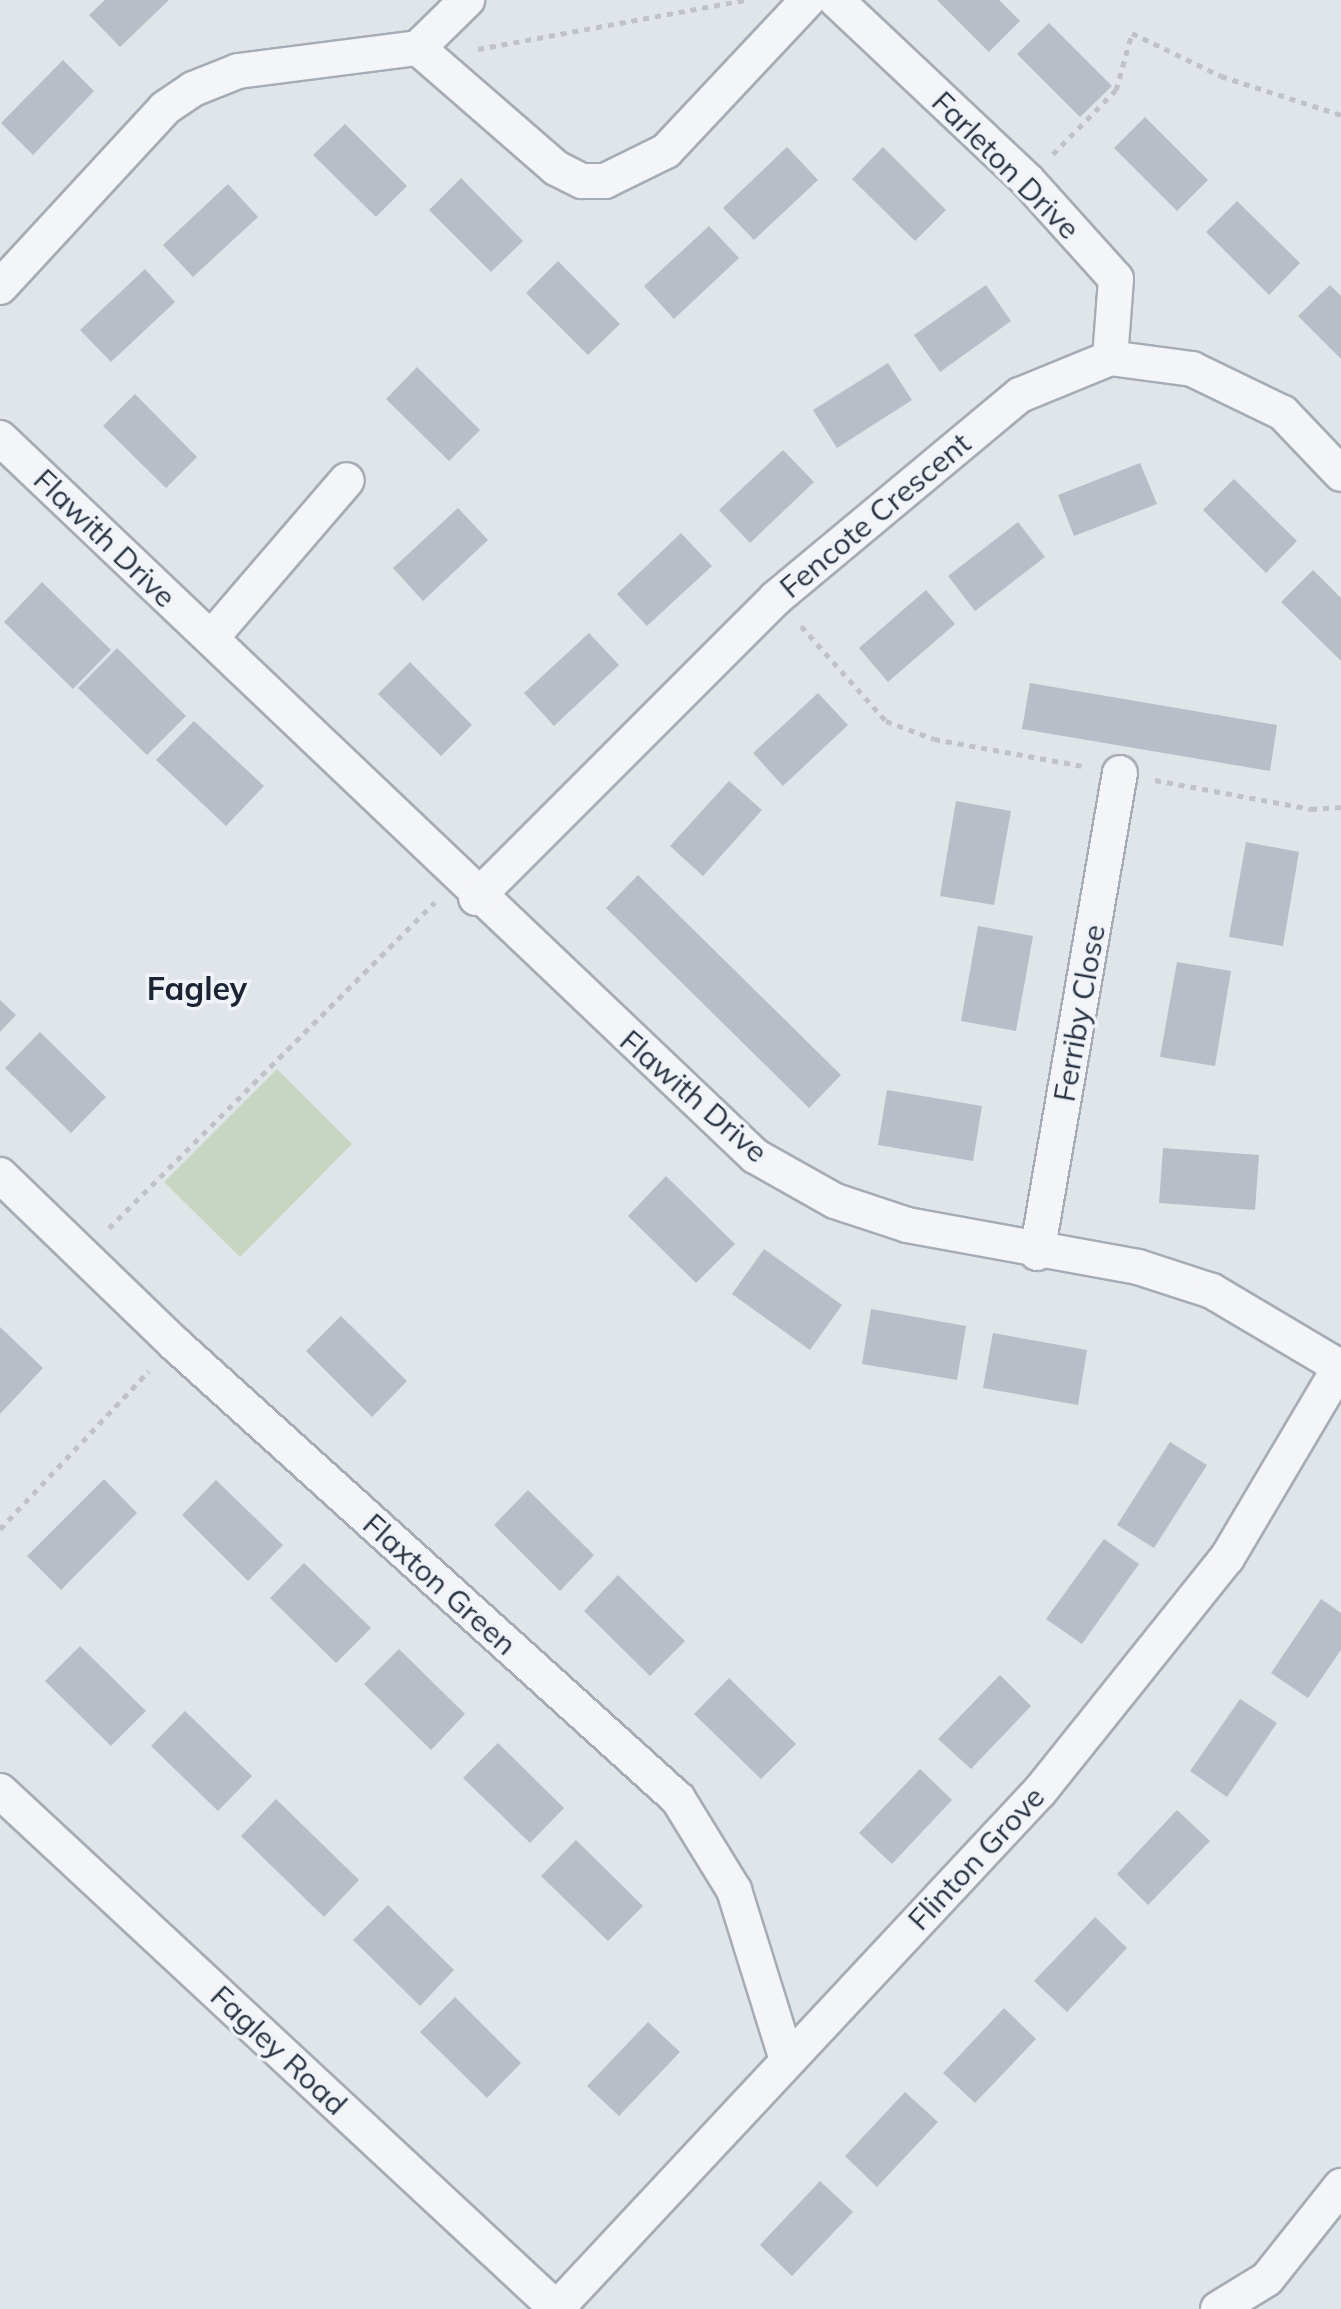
<!DOCTYPE html>
<html>
<head>
<meta charset="utf-8">
<style>
  body { margin:0 }
  #map { position:relative; width:1341px; height:2309px; overflow:hidden; background:#e0e5ea; font-family:Mulish,sans-serif }
  div>[style] { position:absolute }
  [style*='--x'] { left:calc(var(--x)*1px); top:calc(var(--y)*1px); width:calc(var(--w)*1px); rotate:calc(var(--a)*1deg) }
  .green>* { inset:0; background:#c7d5c1 }
  .building>* { inset:0; background:#b7bec8 }
  .path>* { height:5px; margin-top:-2.5px; transform-origin:0; background:repeating-linear-gradient(90deg,#bfc3c9 0 6px,transparent 0 12px) }
  .roads { filter:drop-shadow(2px 0 #a5acb5) drop-shadow(-2px 0 #a5acb5) drop-shadow(0 2px #a5acb5) drop-shadow(0 -2px #a5acb5) }
  .minor>* { height:34px; margin:-17px; padding:0 17px; transform-origin:17px; border-radius:17px; background:#f4f5f8 }
  span { translate:-50% -50%; white-space:nowrap; text-align:center; line-height:1.15; -webkit-text-stroke:7px #f0f4f8; paint-order:stroke }
  .street-label { font-size:30px; color:#283343 }
  .neighbourhood-label { font-size:32px; color:#1a2434; font-weight:700 }
</style>
</head>
<body>
<div id="map">
  <div class="green">
    <i style="clip-path:polygon(277px 1069px,352px 1144px,240px 1257px,164px 1182px)"></i>
  </div>
  <div class="building">
    <i style="clip-path:polygon(105px 0,169px 0,120px 47px,89px 15px)"></i>
    <i style="clip-path:polygon(937px 0,999px 0,1020px 21px,989px 52px)"></i>
    <i style="clip-path:polygon(1049px 23px,1112px 86px,1080px 117px,1017px 54px)"></i>
    <i style="clip-path:polygon(63px 60px,94px 91px,33px 155px,1px 123px)"></i>
    <i style="clip-path:polygon(1145px 117px,1208px 180px,1177px 211px,1114px 148px)"></i>
    <i style="clip-path:polygon(345px 124px,407px 186px,376px 217px,313px 155px)"></i>
    <i style="clip-path:polygon(787px 147px,818px 180px,754px 240px,723px 208px)"></i>
    <i style="clip-path:polygon(883px 147px,946px 210px,915px 241px,852px 179px)"></i>
    <i style="clip-path:polygon(461px 178px,523px 241px,491px 272px,429px 210px)"></i>
    <i style="clip-path:polygon(228px 184px,258px 217px,193px 277px,163px 245px)"></i>
    <i style="clip-path:polygon(1237px 201px,1300px 263px,1269px 295px,1206px 232px)"></i>
    <i style="clip-path:polygon(709px 226px,739px 258px,674px 319px,644px 286px)"></i>
    <i style="clip-path:polygon(558px 261px,620px 324px,588px 355px,526px 293px)"></i>
    <i style="clip-path:polygon(145px 269px,175px 302px,111px 362px,80px 330px)"></i>
    <i style="clip-path:polygon(986px 285px,1011px 321px,940px 372px,914px 335px)"></i>
    <i style="clip-path:polygon(1330px 285px,1341px 296px,1341px 359px,1298px 316px)"></i>
    <i style="clip-path:polygon(888px 363px,912px 400px,837px 448px,813px 410px)"></i>
    <i style="clip-path:polygon(417px 367px,480px 430px,449px 461px,386px 399px)"></i>
    <i style="clip-path:polygon(135px 394px,197px 457px,166px 488px,103px 426px)"></i>
    <i style="clip-path:polygon(783px 450px,814px 482px,750px 543px,719px 510px)"></i>
    <i style="clip-path:polygon(1140px 463px,1157px 504px,1074px 536px,1058px 495px)"></i>
    <i style="clip-path:polygon(1234px 479px,1297px 541px,1266px 573px,1203px 510px)"></i>
    <i style="clip-path:polygon(458px 508px,488px 540px,423px 601px,393px 568px)"></i>
    <i style="clip-path:polygon(1018px 522px,1045px 557px,975px 611px,948px 576px)"></i>
    <i style="clip-path:polygon(681px 533px,712px 566px,647px 626px,617px 594px)"></i>
    <i style="clip-path:polygon(1313px 570px,1341px 598px,1341px 661px,1281px 602px)"></i>
    <i style="clip-path:polygon(42px 582px,111px 650px,73px 689px,4px 622px)"></i>
    <i style="clip-path:polygon(926px 590px,955px 624px,888px 682px,859px 648px)"></i>
    <i style="clip-path:polygon(589px 633px,619px 665px,554px 726px,524px 693px)"></i>
    <i style="clip-path:polygon(117px 648px,186px 716px,147px 755px,78px 688px)"></i>
    <i style="clip-path:polygon(410px 662px,472px 725px,441px 756px,378px 694px)"></i>
    <i style="clip-path:polygon(1030px 683px,1277px 725px,1270px 771px,1022px 729px)"></i>
    <i style="clip-path:polygon(818px 693px,848px 725px,783px 786px,753px 753px)"></i>
    <i style="clip-path:polygon(194px 721px,264px 786px,226px 826px,156px 760px)"></i>
    <i style="clip-path:polygon(729px 781px,762px 810px,703px 876px,670px 846px)"></i>
    <i style="clip-path:polygon(956px 801px,1011px 811px,994px 905px,940px 896px)"></i>
    <i style="clip-path:polygon(1246px 842px,1299px 852px,1283px 946px,1229px 937px)"></i>
    <i style="clip-path:polygon(638px 875px,841px 1075px,809px 1108px,606px 908px)"></i>
    <i style="clip-path:polygon(978px 926px,1033px 936px,1016px 1031px,961px 1021px)"></i>
    <i style="clip-path:polygon(1177px 962px,1231px 971px,1215px 1066px,1160px 1057px)"></i>
    <i style="clip-path:polygon(0 1000px,16px 1015px,0 1032px)"></i>
    <i style="clip-path:polygon(40px 1032px,106px 1097px,71px 1133px,5px 1068px)"></i>
    <i style="clip-path:polygon(887px 1090px,982px 1106px,973px 1161px,878px 1145px)"></i>
    <i style="clip-path:polygon(1163px 1148px,1259px 1155px,1255px 1210px,1159px 1203px)"></i>
    <i style="clip-path:polygon(666px 1176px,735px 1244px,696px 1283px,628px 1216px)"></i>
    <i style="clip-path:polygon(764px 1249px,842px 1305px,810px 1350px,732px 1294px)"></i>
    <i style="clip-path:polygon(871px 1309px,966px 1326px,957px 1380px,862px 1364px)"></i>
    <i style="clip-path:polygon(341px 1316px,407px 1381px,372px 1417px,306px 1351px)"></i>
    <i style="clip-path:polygon(0 1327px,43px 1368px,0 1414px)"></i>
    <i style="clip-path:polygon(993px 1333px,1087px 1350px,1078px 1405px,983px 1388px)"></i>
    <i style="clip-path:polygon(1170px 1442px,1207px 1465px,1154px 1548px,1117px 1525px)"></i>
    <i style="clip-path:polygon(104px 1479px,137px 1513px,61px 1590px,27px 1556px)"></i>
    <i style="clip-path:polygon(216px 1480px,283px 1545px,248px 1581px,182px 1515px)"></i>
    <i style="clip-path:polygon(528px 1490px,594px 1555px,560px 1591px,494px 1525px)"></i>
    <i style="clip-path:polygon(1104px 1539px,1139px 1564px,1082px 1644px,1046px 1619px)"></i>
    <i style="clip-path:polygon(304px 1563px,371px 1628px,336px 1663px,270px 1598px)"></i>
    <i style="clip-path:polygon(618px 1575px,685px 1641px,650px 1676px,584px 1611px)"></i>
    <i style="clip-path:polygon(1321px 1599px,1341px 1613px,1341px 1650px,1308px 1698px,1271px 1673px)"></i>
    <i style="clip-path:polygon(80px 1646px,146px 1711px,111px 1746px,45px 1681px)"></i>
    <i style="clip-path:polygon(399px 1649px,465px 1714px,431px 1750px,364px 1684px)"></i>
    <i style="clip-path:polygon(1000px 1675px,1031px 1706px,971px 1769px,938px 1739px)"></i>
    <i style="clip-path:polygon(729px 1678px,796px 1744px,761px 1779px,694px 1714px)"></i>
    <i style="clip-path:polygon(1240px 1699px,1277px 1723px,1227px 1797px,1190px 1771px)"></i>
    <i style="clip-path:polygon(185px 1711px,252px 1776px,218px 1811px,151px 1746px)"></i>
    <i style="clip-path:polygon(498px 1743px,564px 1808px,530px 1843px,463px 1778px)"></i>
    <i style="clip-path:polygon(920px 1769px,952px 1800px,892px 1864px,859px 1833px)"></i>
    <i style="clip-path:polygon(276px 1799px,359px 1880px,324px 1917px,241px 1836px)"></i>
    <i style="clip-path:polygon(1177px 1810px,1210px 1841px,1148px 1905px,1117px 1874px)"></i>
    <i style="clip-path:polygon(576px 1840px,643px 1906px,608px 1941px,541px 1876px)"></i>
    <i style="clip-path:polygon(388px 1905px,454px 1970px,420px 2006px,353px 1940px)"></i>
    <i style="clip-path:polygon(1095px 1917px,1127px 1948px,1067px 2012px,1034px 1981px)"></i>
    <i style="clip-path:polygon(455px 1997px,521px 2063px,487px 2098px,420px 2032px)"></i>
    <i style="clip-path:polygon(1004px 2008px,1036px 2039px,975px 2103px,943px 2073px)"></i>
    <i style="clip-path:polygon(648px 2022px,680px 2052px,619px 2116px,587px 2086px)"></i>
    <i style="clip-path:polygon(905px 2092px,938px 2122px,877px 2187px,845px 2156px)"></i>
    <i style="clip-path:polygon(820px 2181px,853px 2212px,792px 2276px,760px 2245px)"></i>
  </div>
  <div class="path">
    <i style="--x:478;--y:49;--w:271;--a:-10.4"></i>
    <i style="--x:1053;--y:154;--w:90;--a:-45.5"></i>
    <i style="--x:1116;--y:90;--w:59;--a:-74.3"></i>
    <i style="--x:1132;--y:33;--w:99;--a:25.8"></i>
    <i style="--x:1221;--y:76;--w:126;--a:18"></i>
    <i style="--x:801;--y:626;--w:127;--a:48.2"></i>
    <i style="--x:886;--y:721;--w:51;--a:20.6"></i>
    <i style="--x:934;--y:739;--w:150;--a:10.3"></i>
    <i style="--x:1155;--y:780;--w:159;--a:10.5"></i>
    <i style="--x:1311;--y:809;--w:30;--a:-4"></i>
    <i style="--x:109;--y:1228;--w:461;--a:-45"></i>
    <i style="--x:0;--y:1529;--w:217;--a:-46.7"></i>
  </div>
  <div class="roads">
    <div class="minor">
      <i style="--x:836;--y:0;--w:262;--a:43.3"></i>
      <i style="--x:1027;--y:180;--w:133;--a:48"></i>
      <i style="--x:1116;--y:279;--w:79;--a:94.3"></i>
      <i style="--x:418;--y:48;--w:183;--a:41"></i>
      <i style="--x:556;--y:168;--w:29;--a:27"></i>
      <i style="--x:582;--y:181;--w:23;--a:0"></i>
      <i style="--x:605;--y:181;--w:68;--a:-26.2"></i>
      <i style="--x:666;--y:151;--w:207;--a:-46.8"></i>
      <i style="--x:0;--y:287;--w:243;--a:-47.3"></i>
      <i style="--x:165;--y:108;--w:34;--a:-34"></i>
      <i style="--x:193;--y:89;--w:48;--a:-21.8"></i>
      <i style="--x:238;--y:71;--w:181;--a:-7.3"></i>
      <i style="--x:418;--y:48;--w:69;--a:-44.4"></i>
      <i style="--x:0;--y:438;--w:1042;--a:43.56"></i>
      <i style="--x:755;--y:1156;--w:92;--a:29.4"></i>
      <i style="--x:835;--y:1201;--w:76;--a:18.4"></i>
      <i style="--x:907;--y:1225;--w:235;--a:10.3"></i>
      <i style="--x:1138;--y:1267;--w:78;--a:18"></i>
      <i style="--x:1212;--y:1291;--w:149;--a:30.7"></i>
      <i style="--x:211;--y:638;--w:208;--a:-49.3"></i>
      <i style="--x:476;--y:898;--w:424;--a:-45"></i>
      <i style="--x:776;--y:598;--w:317;--a:-39.8"></i>
      <i style="--x:1020;--y:395;--w:97;--a:-22.3"></i>
      <i style="--x:1110;--y:358;--w:83;--a:7.6"></i>
      <i style="--x:1192;--y:369;--w:101;--a:25.8"></i>
      <i style="--x:1283;--y:413;--w:84;--a:46.4"></i>
      <i style="--x:0;--y:1175;--w:243;--a:44"></i>
      <i style="--x:175;--y:1344;--w:678;--a:42.13"></i>
      <i style="--x:678;--y:1799;--w:107;--a:58.4"></i>
      <i style="--x:734;--y:1890;--w:175;--a:72.7"></i>
      <i style="--x:1037;--y:1253;--w:487;--a:-80.2"></i>
      <i style="--x:0;--y:1791;--w:761;--a:42.92"></i>
      <i style="--x:557;--y:2308;--w:708;--a:-46.95"></i>
      <i style="--x:1040;--y:1791;--w:299;--a:-51.3"></i>
      <i style="--x:1227;--y:1558;--w:224;--a:-59.4"></i>
      <i style="--x:1218;--y:2309;--w:57;--a:-31.5"></i>
      <i style="--x:1267;--y:2279;--w:119;--a:-51.5"></i>
    </div>
  </div>
  <div class="street-label">
    <span style="left:1006px;top:165px;rotate:45deg">Farleton Drive</span>
    <span style="left:875px;top:515px;rotate:-40deg">Fencote Crescent</span>
    <span style="left:105px;top:538px;rotate:44deg">Flawith Drive</span>
    <span style="left:1079px;top:1013px;rotate:-80deg">Ferriby Close</span>
    <span style="left:694px;top:1096px;rotate:41deg">Flawith Drive</span>
    <span style="left:440px;top:1584px;rotate:42deg">Flaxton Green</span>
    <span style="left:976px;top:1858px;rotate:-47deg">Flinton Grove</span>
    <span style="left:279px;top:2050px;rotate:43deg">Fagley Road</span>
  </div>
  <div class="neighbourhood-label">
    <span style="left:197px;top:988px">Fagley</span>
  </div>
</div>
</body>
</html>
